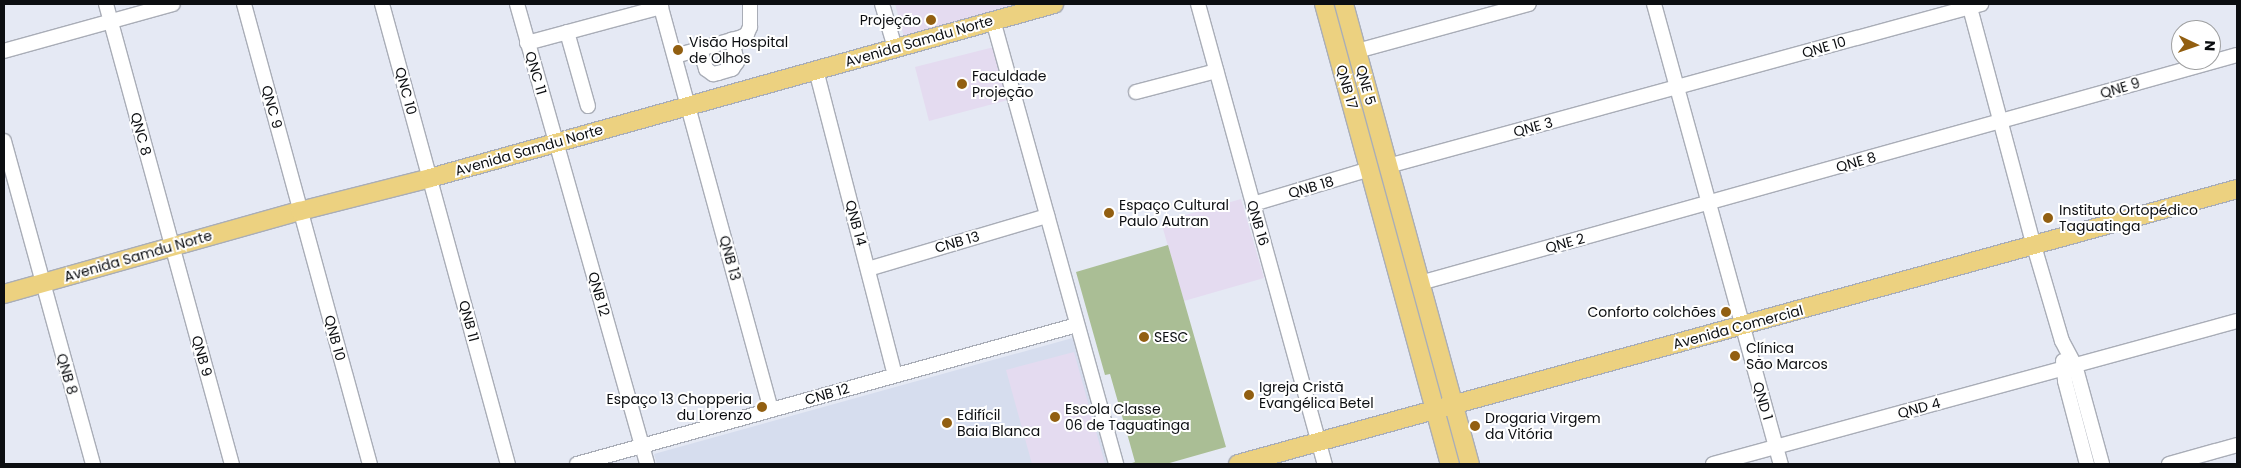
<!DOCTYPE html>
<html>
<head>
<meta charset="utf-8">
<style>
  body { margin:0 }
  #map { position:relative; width:2241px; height:468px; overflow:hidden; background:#e5e9f4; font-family:Poppins,sans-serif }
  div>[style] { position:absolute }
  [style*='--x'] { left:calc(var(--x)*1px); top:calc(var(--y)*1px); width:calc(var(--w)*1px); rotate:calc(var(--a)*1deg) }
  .built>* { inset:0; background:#d6ddee }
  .education>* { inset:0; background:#e4dbf0 }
  .green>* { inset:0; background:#aabe95 }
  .roads { filter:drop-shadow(1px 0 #a9adb7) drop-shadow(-1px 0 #a9adb7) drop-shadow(0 1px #a9adb7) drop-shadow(0 -1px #a9adb7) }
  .minor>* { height:14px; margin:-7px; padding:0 7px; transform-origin:7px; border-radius:7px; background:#fff }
  .major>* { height:18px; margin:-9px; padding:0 9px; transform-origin:9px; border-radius:9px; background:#ecd180 }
  .dots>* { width:14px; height:14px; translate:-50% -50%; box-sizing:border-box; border:2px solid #fff; border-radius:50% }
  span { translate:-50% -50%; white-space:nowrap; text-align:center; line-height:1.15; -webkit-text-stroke:4px #fff; paint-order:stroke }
  .poi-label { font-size:14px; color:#0c0e11 }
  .right { translate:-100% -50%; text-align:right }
  .left { translate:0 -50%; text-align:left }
  .street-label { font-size:14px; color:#0c0e11 }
  .frame { position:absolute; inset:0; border:5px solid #0c0e11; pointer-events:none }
  .north { position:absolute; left:2171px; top:20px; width:50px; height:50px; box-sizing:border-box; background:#fff; border:1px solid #9e9fa0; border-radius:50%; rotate:93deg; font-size:14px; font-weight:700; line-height:20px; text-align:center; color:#0c0e11 }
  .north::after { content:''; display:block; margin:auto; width:18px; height:22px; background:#925f11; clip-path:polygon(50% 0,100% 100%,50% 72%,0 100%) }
</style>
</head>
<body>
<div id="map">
  <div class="built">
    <i style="clip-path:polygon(1076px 337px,1112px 464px,657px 464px,654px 454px)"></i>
  </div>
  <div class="education">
    <i style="clip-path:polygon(895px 4px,1022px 4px,904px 37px)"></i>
    <i style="clip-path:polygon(994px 47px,1008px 100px,929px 121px,915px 67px)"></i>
    <i style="clip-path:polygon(1241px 199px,1264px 278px,1184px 301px,1161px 222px)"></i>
    <i style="clip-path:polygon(1074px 352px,1105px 464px,1032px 464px,1006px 370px)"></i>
  </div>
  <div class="green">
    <i style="clip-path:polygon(1168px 245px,1226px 447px,1166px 464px,1129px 464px,1135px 462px,1130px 444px,1110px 374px,1105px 375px,1076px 272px)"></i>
  </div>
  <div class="roads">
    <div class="minor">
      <i style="--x:106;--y:4;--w:477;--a:74.7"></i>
      <i style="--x:244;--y:4;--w:477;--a:74.7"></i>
      <i style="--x:382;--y:4;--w:477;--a:74.7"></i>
      <i style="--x:517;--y:4;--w:478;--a:74.2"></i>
      <i style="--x:660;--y:4;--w:421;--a:74.7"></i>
      <i style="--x:882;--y:4;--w:46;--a:73.5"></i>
      <i style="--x:1198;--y:4;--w:477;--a:74.6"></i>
      <i style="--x:1654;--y:4;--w:477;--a:74.6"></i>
      <i style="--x:1969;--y:4;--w:251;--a:75"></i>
      <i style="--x:2034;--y:246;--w:99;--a:73.6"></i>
      <i style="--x:2062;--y:341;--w:27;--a:62"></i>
      <i style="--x:2075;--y:365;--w:103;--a:74.7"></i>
      <i style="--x:993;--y:20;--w:461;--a:74.5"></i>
      <i style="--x:567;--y:32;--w:77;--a:74.2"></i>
      <i style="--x:527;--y:43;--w:139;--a:-15"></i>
      <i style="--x:700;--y:49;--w:21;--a:73"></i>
      <i style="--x:706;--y:69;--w:9;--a:36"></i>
      <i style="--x:713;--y:74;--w:5;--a:-11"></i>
      <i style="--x:718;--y:73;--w:15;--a:-16"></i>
      <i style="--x:732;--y:69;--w:9;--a:-54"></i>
      <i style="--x:737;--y:62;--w:23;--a:-103"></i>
      <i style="--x:4;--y:51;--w:175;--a:-15.5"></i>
      <i style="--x:1357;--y:51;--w:178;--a:-15.3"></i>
      <i style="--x:675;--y:56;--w:70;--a:-15.8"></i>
      <i style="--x:742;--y:37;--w:6;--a:-31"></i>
      <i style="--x:747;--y:34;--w:8;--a:-67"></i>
      <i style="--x:750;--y:27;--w:23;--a:-90"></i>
      <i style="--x:816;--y:70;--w:315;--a:75.5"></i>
      <i style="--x:1136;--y:92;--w:83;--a:-14.7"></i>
      <i style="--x:4;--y:141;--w:335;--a:74.6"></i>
      <i style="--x:1388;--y:166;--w:615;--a:-15.28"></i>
      <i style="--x:1253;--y:204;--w:122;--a:-16.7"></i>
      <i style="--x:868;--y:269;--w:187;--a:-16.5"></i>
      <i style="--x:1420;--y:283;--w:848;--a:-15.59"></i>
      <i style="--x:2063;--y:361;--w:20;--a:84"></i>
      <i style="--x:2065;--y:381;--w:86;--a:75.2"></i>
      <i style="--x:577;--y:464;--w:519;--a:-15.54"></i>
      <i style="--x:1713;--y:464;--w:543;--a:-15.26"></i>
      <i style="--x:2169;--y:464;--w:71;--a:-15.6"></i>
    </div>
    <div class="major">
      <i style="--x:1324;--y:4;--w:477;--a:74.7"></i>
      <i style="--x:1344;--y:4;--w:477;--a:74.7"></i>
      <i style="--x:4;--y:294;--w:307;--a:-15.7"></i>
      <i style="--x:300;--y:211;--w:134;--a:-14.2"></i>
      <i style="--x:430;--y:178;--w:648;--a:-15.58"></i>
      <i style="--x:1238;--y:464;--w:1036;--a:-15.39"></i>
    </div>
  </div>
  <div class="dots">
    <i style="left:931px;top:20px;background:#925f11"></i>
    <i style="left:678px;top:50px;background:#925f11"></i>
    <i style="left:962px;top:84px;background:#925f11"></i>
    <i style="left:1109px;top:213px;background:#925f11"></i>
    <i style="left:2048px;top:218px;background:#925f11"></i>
    <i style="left:1726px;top:312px;background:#925f11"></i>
    <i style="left:1144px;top:337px;background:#925f11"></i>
    <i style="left:1735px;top:356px;background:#925f11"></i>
    <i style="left:1249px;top:395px;background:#925f11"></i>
    <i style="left:762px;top:407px;background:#925f11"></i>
    <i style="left:1055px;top:417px;background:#925f11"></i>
    <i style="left:947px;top:423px;background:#925f11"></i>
    <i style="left:1475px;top:426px;background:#925f11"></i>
  </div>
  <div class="poi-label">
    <span class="right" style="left:921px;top:20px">Projeção</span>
    <span class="left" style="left:689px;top:50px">Visão Hospital<br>de Olhos</span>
    <span class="left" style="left:972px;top:84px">Faculdade<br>Projeção</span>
    <span class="left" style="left:1119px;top:213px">Espaço Cultural<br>Paulo Autran</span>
    <span class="left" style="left:2059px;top:218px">Instituto Ortopédico<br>Taguatinga</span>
    <span class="right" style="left:1716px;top:312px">Conforto colchões</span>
    <span class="left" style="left:1154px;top:337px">SESC</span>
    <span class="left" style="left:1746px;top:356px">Clínica<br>São Marcos</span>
    <span class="left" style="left:1259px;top:395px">Igreja Cristã<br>Evangélica Betel</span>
    <span class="right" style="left:752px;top:407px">Espaço 13 Chopperia<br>du Lorenzo</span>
    <span class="left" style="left:1065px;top:417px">Escola Classe<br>06 de Taguatinga</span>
    <span class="left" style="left:957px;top:423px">Edifícil<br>Baia Blanca</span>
    <span class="left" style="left:1485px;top:426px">Drogaria Virgem<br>da Vitória</span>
  </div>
  <div class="street-label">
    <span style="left:919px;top:41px;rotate:-16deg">Avenida Samdu Norte</span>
    <span style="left:1824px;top:47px;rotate:-16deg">QNE 10</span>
    <span style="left:536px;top:73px;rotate:74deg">QNC 11</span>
    <span style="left:1366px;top:85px;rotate:75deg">QNE 5</span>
    <span style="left:1347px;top:87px;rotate:74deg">QNB 17</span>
    <span style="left:2120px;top:88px;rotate:-16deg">QNE 9</span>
    <span style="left:406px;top:91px;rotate:75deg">QNC 10</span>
    <span style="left:272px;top:107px;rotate:75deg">QNC 9</span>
    <span style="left:1533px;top:127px;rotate:-15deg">QNE 3</span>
    <span style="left:141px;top:134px;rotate:75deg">QNC 8</span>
    <span style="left:529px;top:150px;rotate:-16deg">Avenida Samdu Norte</span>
    <span style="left:1856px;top:162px;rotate:-16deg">QNE 8</span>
    <span style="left:1311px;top:187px;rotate:-16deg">QNB 18</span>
    <span style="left:856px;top:223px;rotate:75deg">QNB 14</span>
    <span style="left:1258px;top:223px;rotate:74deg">QNB 16</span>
    <span style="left:957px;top:242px;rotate:-16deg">CNB 13</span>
    <span style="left:1565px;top:243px;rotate:-15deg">QNE 2</span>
    <span style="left:138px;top:256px;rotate:-16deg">Avenida Samdu Norte</span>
    <span style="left:730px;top:258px;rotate:75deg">QNB 13</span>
    <span style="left:599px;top:294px;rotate:74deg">QNB 12</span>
    <span style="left:469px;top:321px;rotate:75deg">QNB 11</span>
    <span style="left:1738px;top:327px;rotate:-15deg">Avenida Comercial</span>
    <span style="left:335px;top:338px;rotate:75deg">QNB 10</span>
    <span style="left:202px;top:356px;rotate:74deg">QNB 9</span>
    <span style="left:67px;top:374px;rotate:74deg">QNB 8</span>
    <span style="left:827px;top:394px;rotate:-16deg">CNB 12</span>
    <span style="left:1763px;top:401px;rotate:74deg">QND 1</span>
    <span style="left:1919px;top:408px;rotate:-15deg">QND 4</span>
  </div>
  <div class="frame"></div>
  <div class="north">N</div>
</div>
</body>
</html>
